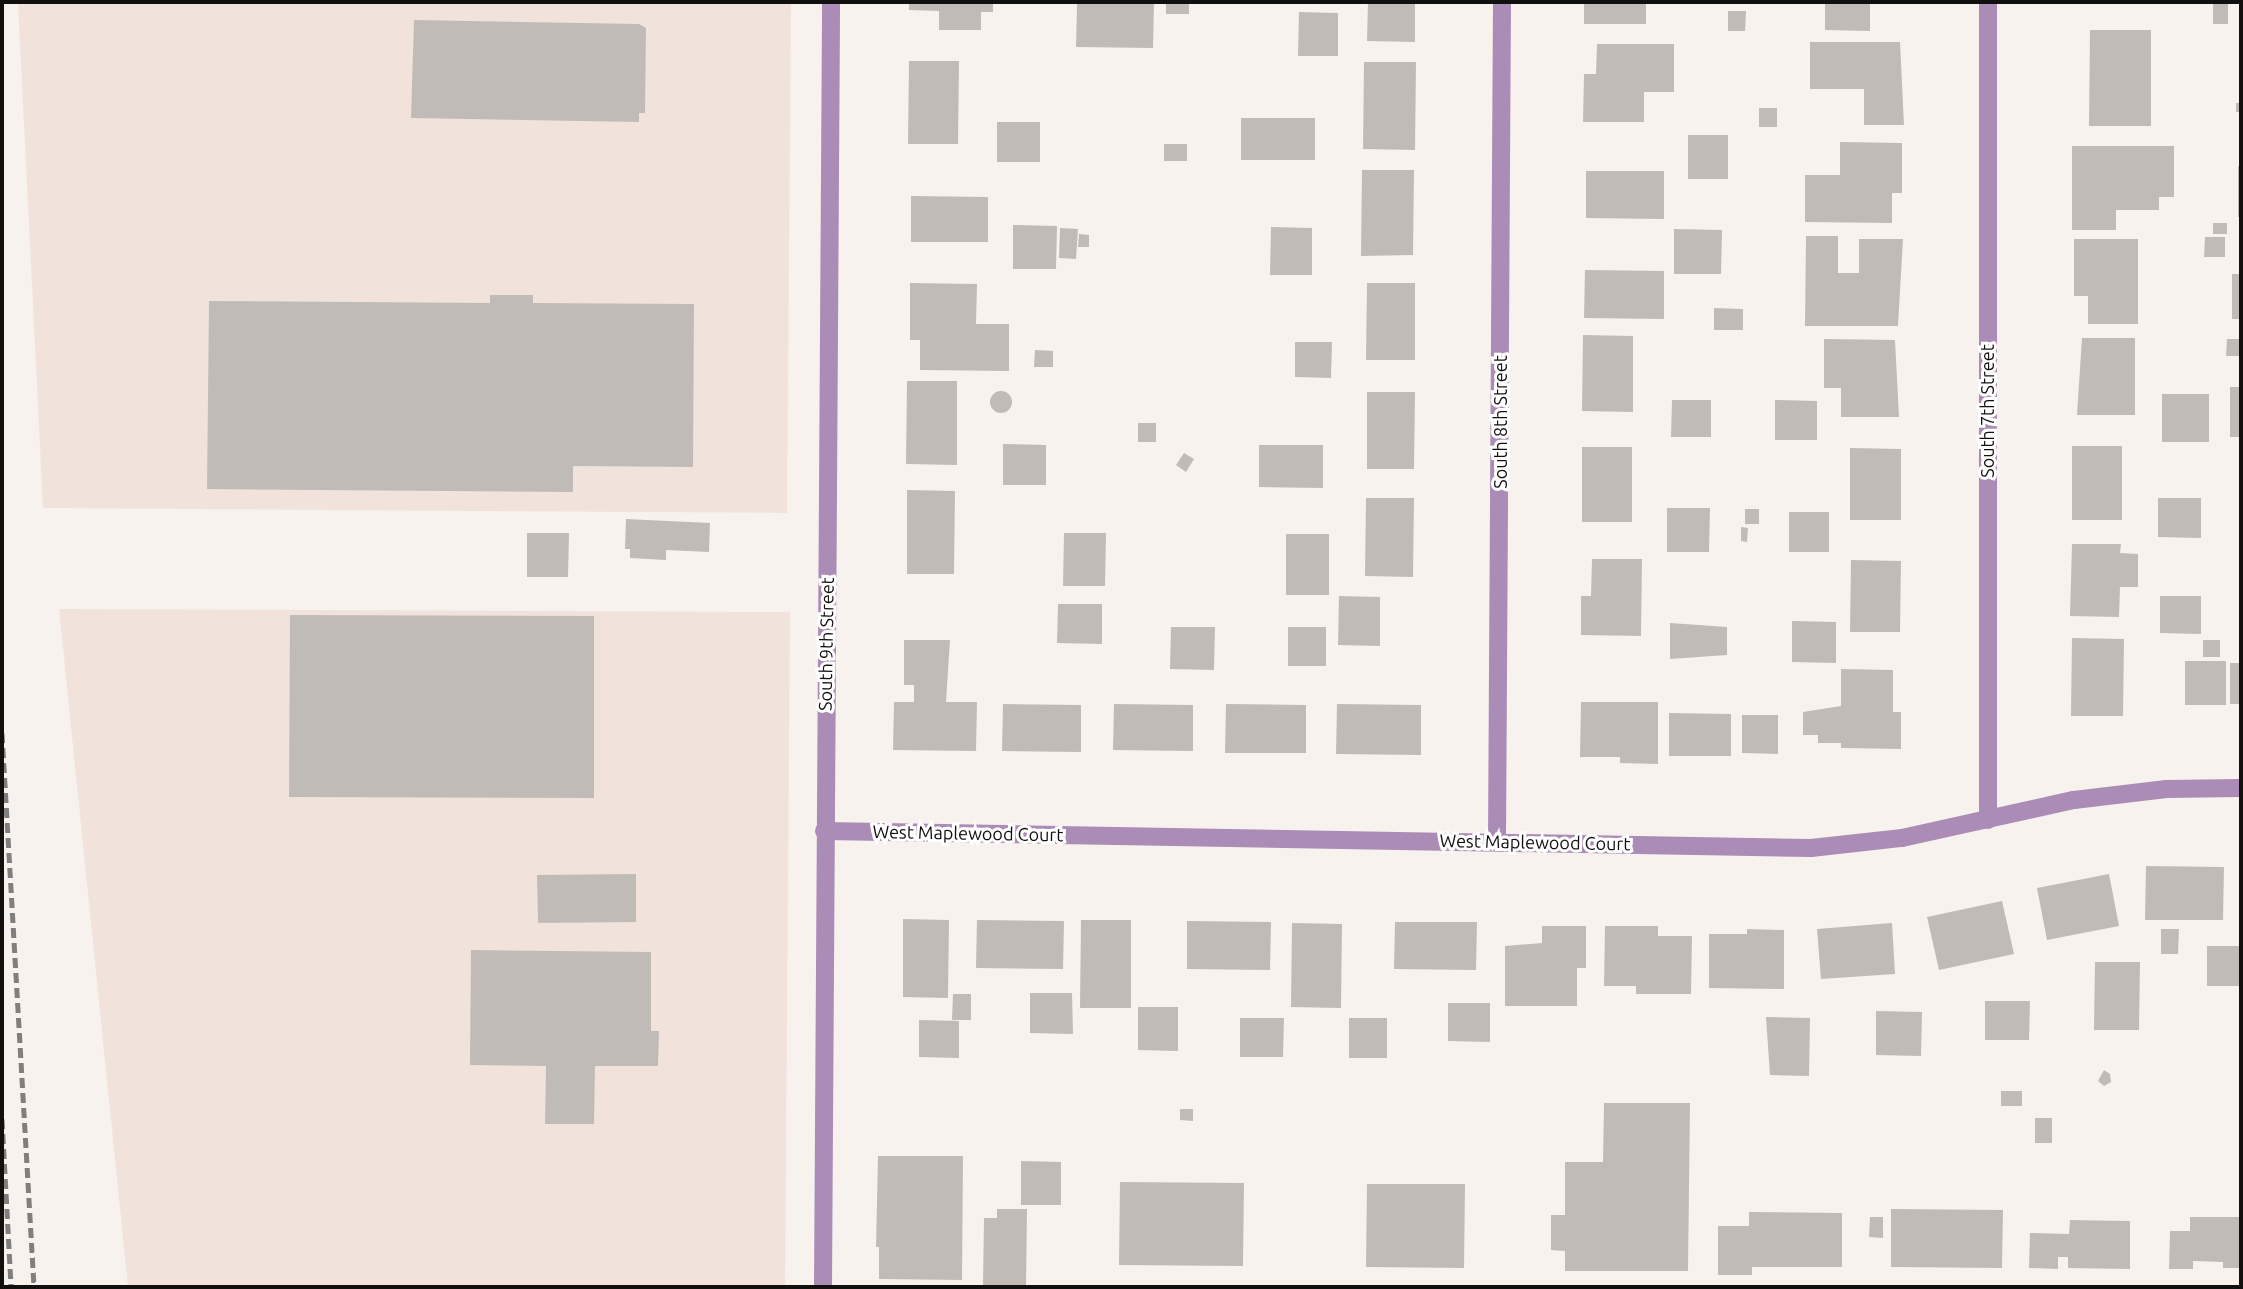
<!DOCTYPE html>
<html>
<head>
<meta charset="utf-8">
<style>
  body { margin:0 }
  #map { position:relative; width:2243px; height:1289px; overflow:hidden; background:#f8f2ef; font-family:Ubuntu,sans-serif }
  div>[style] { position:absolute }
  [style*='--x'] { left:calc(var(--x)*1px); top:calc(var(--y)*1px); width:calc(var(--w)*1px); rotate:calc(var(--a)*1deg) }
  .built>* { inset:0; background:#f1e3dc }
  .building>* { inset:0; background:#c1bbb8 }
  .round { border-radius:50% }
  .minor>* { height:18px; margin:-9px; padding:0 9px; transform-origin:9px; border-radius:9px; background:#aa8cb7 }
  .rail>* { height:5px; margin-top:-2.5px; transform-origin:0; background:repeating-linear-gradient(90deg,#827e7c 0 10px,transparent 0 15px) }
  span { translate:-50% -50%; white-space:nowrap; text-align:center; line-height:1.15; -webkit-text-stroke:6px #fff; paint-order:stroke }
  .street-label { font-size:18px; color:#12100f }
  .frame { position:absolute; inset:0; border:4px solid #12100f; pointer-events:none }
</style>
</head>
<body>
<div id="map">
  <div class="built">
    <i style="clip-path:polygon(18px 2px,791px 2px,787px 513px,43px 508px)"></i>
    <i style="clip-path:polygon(59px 609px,790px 612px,785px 1287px,128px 1287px)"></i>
  </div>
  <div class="building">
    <i style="clip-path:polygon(909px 2px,993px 2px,993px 12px,981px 12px,981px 30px,939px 30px,939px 11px,909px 10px)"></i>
    <i style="clip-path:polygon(1154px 2px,1153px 48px,1076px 47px,1077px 4px)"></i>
    <i style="clip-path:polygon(1166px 2px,1189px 2px,1189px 14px,1166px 14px)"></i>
    <i style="clip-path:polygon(1368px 2px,1415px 2px,1415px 42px,1367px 41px)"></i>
    <i style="clip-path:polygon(1584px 2px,1646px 2px,1646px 24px,1584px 24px)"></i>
    <i style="clip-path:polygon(1825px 2px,1870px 2px,1870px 31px,1825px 30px)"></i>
    <i style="clip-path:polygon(2213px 2px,2228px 2px,2228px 24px,2213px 24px)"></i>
    <i style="clip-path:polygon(1728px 11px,1746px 11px,1745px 31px,1728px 31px)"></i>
    <i style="clip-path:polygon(1299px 12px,1338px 13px,1338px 56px,1298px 56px)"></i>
    <i style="clip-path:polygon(414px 20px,639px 24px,646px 28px,645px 113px,639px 113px,639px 122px,411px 118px)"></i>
    <i style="clip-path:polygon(2090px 30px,2151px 30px,2151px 126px,2089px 126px)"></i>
    <i style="clip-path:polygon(1810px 42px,1900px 42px,1904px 125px,1864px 125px,1864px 89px,1810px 89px)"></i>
    <i style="clip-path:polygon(1597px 44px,1674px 44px,1674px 92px,1644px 92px,1644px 122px,1583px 122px,1584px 74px,1596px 74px)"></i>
    <i style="clip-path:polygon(909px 61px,959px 61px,958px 144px,908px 144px)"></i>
    <i style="clip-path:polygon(1364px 62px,1416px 62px,1415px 150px,1363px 149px)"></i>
    <i style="clip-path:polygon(2236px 103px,2241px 103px,2241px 112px,2236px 112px)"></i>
    <i style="clip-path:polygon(1759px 108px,1777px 108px,1777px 127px,1759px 127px)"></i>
    <i style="clip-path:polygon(1241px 118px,1315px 118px,1315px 160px,1241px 160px)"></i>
    <i style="clip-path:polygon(997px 122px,1040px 122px,1040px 162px,997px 162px)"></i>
    <i style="clip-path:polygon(1688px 135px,1728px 135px,1728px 179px,1688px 179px)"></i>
    <i style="clip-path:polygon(1840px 142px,1902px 143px,1902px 193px,1892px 193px,1892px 223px,1805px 222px,1805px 175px,1840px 175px)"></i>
    <i style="clip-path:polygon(1164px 144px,1187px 144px,1187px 161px,1164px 161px)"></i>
    <i style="clip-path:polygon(2072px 146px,2174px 146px,2174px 197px,2159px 197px,2159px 210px,2116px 210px,2116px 230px,2072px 230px)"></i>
    <i style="clip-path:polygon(2238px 166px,2241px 166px,2241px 217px,2238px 217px)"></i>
    <i style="clip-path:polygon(1362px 170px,1414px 170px,1413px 255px,1361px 256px)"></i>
    <i style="clip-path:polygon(1586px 171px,1664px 171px,1664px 219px,1586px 218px)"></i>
    <i style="clip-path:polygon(911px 196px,988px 197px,988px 242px,911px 242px)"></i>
    <i style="clip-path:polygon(2213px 223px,2227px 223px,2227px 234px,2213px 234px)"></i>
    <i style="clip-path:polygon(1013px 225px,1057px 226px,1056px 269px,1013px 269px)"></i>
    <i style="clip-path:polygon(1271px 227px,1312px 228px,1312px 275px,1270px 275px)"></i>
    <i style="clip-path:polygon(1060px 228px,1078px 229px,1076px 259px,1059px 258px)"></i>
    <i style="clip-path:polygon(1674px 229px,1722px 230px,1721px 274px,1674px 274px)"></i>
    <i style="clip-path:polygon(1079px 234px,1089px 235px,1089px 247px,1078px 247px)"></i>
    <i style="clip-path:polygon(1806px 236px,1838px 236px,1838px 273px,1859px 273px,1859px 239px,1903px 239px,1898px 326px,1805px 326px)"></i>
    <i style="clip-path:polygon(2205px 237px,2225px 237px,2225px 257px,2204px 257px)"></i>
    <i style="clip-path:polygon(2074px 239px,2138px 239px,2138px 324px,2088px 324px,2088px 296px,2074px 296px)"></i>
    <i style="clip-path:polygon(1585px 270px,1664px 271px,1664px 319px,1584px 318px)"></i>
    <i style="clip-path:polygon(2232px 274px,2241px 274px,2241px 319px,2232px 319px)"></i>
    <i style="clip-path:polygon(910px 283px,977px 284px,976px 324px,1009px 324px,1009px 371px,920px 370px,920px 340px,910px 340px)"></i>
    <i style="clip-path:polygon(1367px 283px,1415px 283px,1415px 360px,1366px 360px)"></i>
    <i style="clip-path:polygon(490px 295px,533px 295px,533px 303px,694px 304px,693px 467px,573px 466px,573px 492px,207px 489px,209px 301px,490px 303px)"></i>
    <i style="clip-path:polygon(1714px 308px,1743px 309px,1743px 330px,1714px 330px)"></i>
    <i style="clip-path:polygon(1583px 335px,1633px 336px,1633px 412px,1582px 411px)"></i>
    <i style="clip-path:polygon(2082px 338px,2135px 338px,2135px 415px,2077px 415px)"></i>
    <i style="clip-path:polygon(1824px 339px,1895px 340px,1899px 417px,1841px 417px,1841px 388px,1824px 388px)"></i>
    <i style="clip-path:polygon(2227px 339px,2240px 339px,2239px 356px,2226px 356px)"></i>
    <i style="clip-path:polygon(1295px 342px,1332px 342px,1331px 378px,1295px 377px)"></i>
    <i style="clip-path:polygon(1035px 350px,1053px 351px,1053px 367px,1034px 367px)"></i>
    <i style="clip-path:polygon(907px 381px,957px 381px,957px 465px,906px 464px)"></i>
    <i style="clip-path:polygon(2230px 387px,2241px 387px,2241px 437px,2230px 437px)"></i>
    <i class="round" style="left:990px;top:391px;width:22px;height:22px"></i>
    <i style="clip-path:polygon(1367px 392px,1415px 392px,1414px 469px,1367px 469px)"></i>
    <i style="clip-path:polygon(2162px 394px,2209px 394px,2209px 442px,2162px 442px)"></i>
    <i style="clip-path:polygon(1672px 400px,1711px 400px,1711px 437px,1671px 437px)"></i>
    <i style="clip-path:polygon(1775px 400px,1817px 401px,1817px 440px,1775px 440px)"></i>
    <i style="clip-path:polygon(1138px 423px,1156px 423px,1156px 442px,1138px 442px)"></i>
    <i style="clip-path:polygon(1003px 444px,1046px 445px,1046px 485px,1003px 485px)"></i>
    <i style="clip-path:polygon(1259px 445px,1323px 445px,1323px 488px,1259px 487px)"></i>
    <i style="clip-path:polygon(2072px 446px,2122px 446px,2122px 520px,2072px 520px)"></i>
    <i style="clip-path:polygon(1582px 447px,1632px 447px,1632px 522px,1582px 522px)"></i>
    <i style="clip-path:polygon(1850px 448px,1901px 449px,1901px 520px,1850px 520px)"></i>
    <i style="clip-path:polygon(1184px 453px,1194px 459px,1186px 472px,1176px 465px)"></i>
    <i style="clip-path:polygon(907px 490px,955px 491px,954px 574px,907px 574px)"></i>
    <i style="clip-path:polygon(1366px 498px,1414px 498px,1413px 577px,1365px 576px)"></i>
    <i style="clip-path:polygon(2158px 498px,2201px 498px,2201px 538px,2158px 537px)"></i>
    <i style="clip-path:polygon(1667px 508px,1710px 508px,1709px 552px,1667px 552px)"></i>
    <i style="clip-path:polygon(1745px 509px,1759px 509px,1759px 524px,1745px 524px)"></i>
    <i style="clip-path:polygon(1789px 512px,1829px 512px,1829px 552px,1789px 552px)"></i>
    <i style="clip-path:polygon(626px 519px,710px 523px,709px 552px,666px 550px,666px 560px,630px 558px,630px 549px,625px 549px)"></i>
    <i style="clip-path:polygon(1741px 527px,1748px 528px,1747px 542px,1741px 541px)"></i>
    <i style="clip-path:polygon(527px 533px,569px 533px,568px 577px,527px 577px)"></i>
    <i style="clip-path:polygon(1064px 533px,1106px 533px,1105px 586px,1063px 586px)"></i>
    <i style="clip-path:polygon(1286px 534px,1329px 534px,1329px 595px,1286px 595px)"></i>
    <i style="clip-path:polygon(2072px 544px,2121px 544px,2120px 553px,2138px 554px,2138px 587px,2120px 587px,2119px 617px,2070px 616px)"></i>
    <i style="clip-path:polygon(1592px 559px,1642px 559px,1641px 636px,1581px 635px,1581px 596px,1591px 596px)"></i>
    <i style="clip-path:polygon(1851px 560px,1901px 561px,1900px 632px,1850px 632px)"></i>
    <i style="clip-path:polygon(1339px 596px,1380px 597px,1380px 646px,1338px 645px)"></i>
    <i style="clip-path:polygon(2160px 596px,2201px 596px,2201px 634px,2160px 633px)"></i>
    <i style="clip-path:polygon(1058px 604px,1102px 604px,1102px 644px,1057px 643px)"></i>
    <i style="clip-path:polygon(290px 615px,594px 616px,594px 798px,289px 797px)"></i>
    <i style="clip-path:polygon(1792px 621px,1836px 622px,1836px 663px,1792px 662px)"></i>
    <i style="clip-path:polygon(1670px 623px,1727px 627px,1727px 655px,1670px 659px)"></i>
    <i style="clip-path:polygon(1171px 627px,1215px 627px,1214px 670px,1170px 669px)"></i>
    <i style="clip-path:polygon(1288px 627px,1326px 627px,1326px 666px,1288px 666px)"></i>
    <i style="clip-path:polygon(2072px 638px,2124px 639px,2123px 716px,2071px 716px)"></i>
    <i style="clip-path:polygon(904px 640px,950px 640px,946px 702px,977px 702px,976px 751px,893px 750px,894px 702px,914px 702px,914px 685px,904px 685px)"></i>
    <i style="clip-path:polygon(2203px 640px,2220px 640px,2220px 657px,2203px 657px)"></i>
    <i style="clip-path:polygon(2185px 661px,2226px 661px,2226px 705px,2185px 705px)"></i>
    <i style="clip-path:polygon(2230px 663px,2241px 663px,2241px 704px,2230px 704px)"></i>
    <i style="clip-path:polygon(1841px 669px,1893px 670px,1893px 712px,1901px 712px,1901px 749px,1841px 748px,1841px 743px,1818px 743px,1818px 735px,1803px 735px,1803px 712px,1841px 706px)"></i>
    <i style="clip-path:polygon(1581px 702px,1658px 702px,1658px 764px,1620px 763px,1620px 757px,1580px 757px)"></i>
    <i style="clip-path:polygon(1003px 704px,1081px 705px,1081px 752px,1002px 751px)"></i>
    <i style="clip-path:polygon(1114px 704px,1193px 705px,1193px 751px,1113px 750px)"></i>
    <i style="clip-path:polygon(1226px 704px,1306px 705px,1306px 753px,1225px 753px)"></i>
    <i style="clip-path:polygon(1337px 704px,1421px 705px,1421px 755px,1336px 754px)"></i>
    <i style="clip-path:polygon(1669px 713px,1731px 714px,1731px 756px,1669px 756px)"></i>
    <i style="clip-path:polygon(1742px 715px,1778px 715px,1778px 754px,1742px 753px)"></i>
    <i style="clip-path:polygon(2146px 866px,2224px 867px,2223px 920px,2145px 920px)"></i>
    <i style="clip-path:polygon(636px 874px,636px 922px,538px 923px,537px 875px)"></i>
    <i style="clip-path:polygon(2109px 874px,2119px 926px,2047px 940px,2037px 888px)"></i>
    <i style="clip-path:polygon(2002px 901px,2014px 954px,1939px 970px,1927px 917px)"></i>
    <i style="clip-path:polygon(903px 919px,949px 920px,948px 998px,903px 997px)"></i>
    <i style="clip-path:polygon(977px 920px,1064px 921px,1063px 969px,976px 968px)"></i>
    <i style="clip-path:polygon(1081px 920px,1131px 920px,1131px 1008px,1080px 1008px)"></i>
    <i style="clip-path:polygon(1187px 921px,1271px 922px,1270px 970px,1187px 969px)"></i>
    <i style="clip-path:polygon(1395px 922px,1477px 922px,1476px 970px,1394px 969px)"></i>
    <i style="clip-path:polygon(1292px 923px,1342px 924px,1341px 1008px,1291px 1007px)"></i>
    <i style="clip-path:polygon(1892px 923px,1895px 974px,1821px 979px,1817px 929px)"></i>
    <i style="clip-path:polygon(1542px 926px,1586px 926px,1586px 968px,1577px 968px,1577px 1006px,1505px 1006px,1505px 946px,1542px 943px)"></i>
    <i style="clip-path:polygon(1605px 926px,1658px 926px,1658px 936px,1692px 936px,1691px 994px,1636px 994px,1636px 986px,1604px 986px)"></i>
    <i style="clip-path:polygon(1747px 929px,1784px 930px,1784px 989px,1709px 988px,1709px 934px,1747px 934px)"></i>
    <i style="clip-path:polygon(2161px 929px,2179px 929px,2178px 954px,2161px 954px)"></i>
    <i style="clip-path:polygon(2207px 946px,2241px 946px,2241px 986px,2207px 986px)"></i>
    <i style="clip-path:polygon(471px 950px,651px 952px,651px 1031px,659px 1031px,658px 1066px,595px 1066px,594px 1124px,545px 1124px,546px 1066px,470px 1065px)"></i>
    <i style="clip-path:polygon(2095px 962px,2140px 962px,2139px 1030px,2094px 1030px)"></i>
    <i style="clip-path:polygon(1030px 993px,1072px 993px,1073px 1034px,1030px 1033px)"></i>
    <i style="clip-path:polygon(953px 994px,971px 994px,971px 1020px,952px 1020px)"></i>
    <i style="clip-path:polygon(1985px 1001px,2030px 1001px,2029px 1040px,1985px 1040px)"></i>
    <i style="clip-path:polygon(1448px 1003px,1490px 1003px,1490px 1042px,1448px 1041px)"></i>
    <i style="clip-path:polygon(1138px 1007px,1178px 1007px,1178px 1051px,1138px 1050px)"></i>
    <i style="clip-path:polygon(1876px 1011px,1922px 1012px,1921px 1056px,1876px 1055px)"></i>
    <i style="clip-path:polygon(1766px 1017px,1810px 1018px,1809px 1076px,1770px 1075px)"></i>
    <i style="clip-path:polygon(1240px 1018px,1284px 1018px,1283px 1057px,1240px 1057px)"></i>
    <i style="clip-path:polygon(1349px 1018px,1387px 1018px,1387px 1058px,1349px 1058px)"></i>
    <i style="clip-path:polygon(919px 1020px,959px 1021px,959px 1058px,919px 1057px)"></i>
    <i style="clip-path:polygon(2104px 1070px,2110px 1074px,2111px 1082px,2104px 1086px,2098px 1081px)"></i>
    <i style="clip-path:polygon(2001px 1091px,2022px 1091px,2022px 1106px,2001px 1106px)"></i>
    <i style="clip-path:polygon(1604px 1103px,1690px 1103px,1688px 1271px,1565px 1271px,1565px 1251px,1551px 1250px,1551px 1215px,1565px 1215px,1565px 1162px,1603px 1162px)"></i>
    <i style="clip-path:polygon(1180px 1109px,1193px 1109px,1193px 1121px,1180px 1120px)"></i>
    <i style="clip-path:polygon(2035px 1118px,2052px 1118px,2052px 1143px,2035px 1143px)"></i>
    <i style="clip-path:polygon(878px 1156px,963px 1156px,962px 1280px,879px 1279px,879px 1247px,876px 1247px)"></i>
    <i style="clip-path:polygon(1021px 1161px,1061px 1162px,1061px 1205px,1021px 1205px)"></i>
    <i style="clip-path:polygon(1120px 1182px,1244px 1183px,1243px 1266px,1119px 1265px)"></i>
    <i style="clip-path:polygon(1367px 1184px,1465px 1184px,1464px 1268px,1366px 1267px)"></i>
    <i style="clip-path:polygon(997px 1209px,1027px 1209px,1026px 1287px,983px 1287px,984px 1218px,997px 1218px)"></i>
    <i style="clip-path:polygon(1891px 1209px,2003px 1210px,2002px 1268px,1891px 1267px)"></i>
    <i style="clip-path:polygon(1749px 1212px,1842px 1213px,1842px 1267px,1752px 1267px,1752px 1275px,1718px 1275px,1718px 1226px,1749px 1226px)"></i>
    <i style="clip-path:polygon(1870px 1217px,1883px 1217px,1883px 1238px,1869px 1237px)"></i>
    <i style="clip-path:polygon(2190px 1217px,2241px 1217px,2241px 1268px,2223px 1268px,2223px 1262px,2193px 1261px,2193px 1269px,2169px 1269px,2170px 1231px,2190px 1231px)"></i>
    <i style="clip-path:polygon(2070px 1220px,2130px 1221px,2130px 1269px,2068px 1268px,2068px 1257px,2058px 1257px,2058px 1269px,2029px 1268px,2030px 1233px,2069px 1234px)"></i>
  </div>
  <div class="minor">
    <i style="--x:1988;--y:820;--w:818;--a:-90"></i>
    <i style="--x:824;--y:831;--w:987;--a:0.99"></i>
    <i style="--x:1811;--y:848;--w:92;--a:-6.3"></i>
    <i style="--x:1902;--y:838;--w:176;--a:-12.5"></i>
    <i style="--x:2074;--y:800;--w:93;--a:-6.8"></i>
    <i style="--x:2166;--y:789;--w:75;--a:-0.8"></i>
    <i style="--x:1497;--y:841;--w:839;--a:-89.66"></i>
    <i style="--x:823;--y:1287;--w:1285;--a:-89.64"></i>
  </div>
  <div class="rail">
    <i style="--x:2;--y:733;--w:555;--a:86.69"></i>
    <i style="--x:2;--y:1119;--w:168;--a:86.9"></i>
  </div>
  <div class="street-label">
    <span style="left:1987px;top:411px;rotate:-90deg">South 7th Street</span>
    <span style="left:1500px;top:422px;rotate:-90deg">South 8th Street</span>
    <span style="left:826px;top:644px;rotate:-89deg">South 9th Street</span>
    <span style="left:968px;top:833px;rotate:1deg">West Maplewood Court</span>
    <span style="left:1535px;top:842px;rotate:1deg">West Maplewood Court</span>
  </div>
  <div class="frame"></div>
</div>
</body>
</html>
